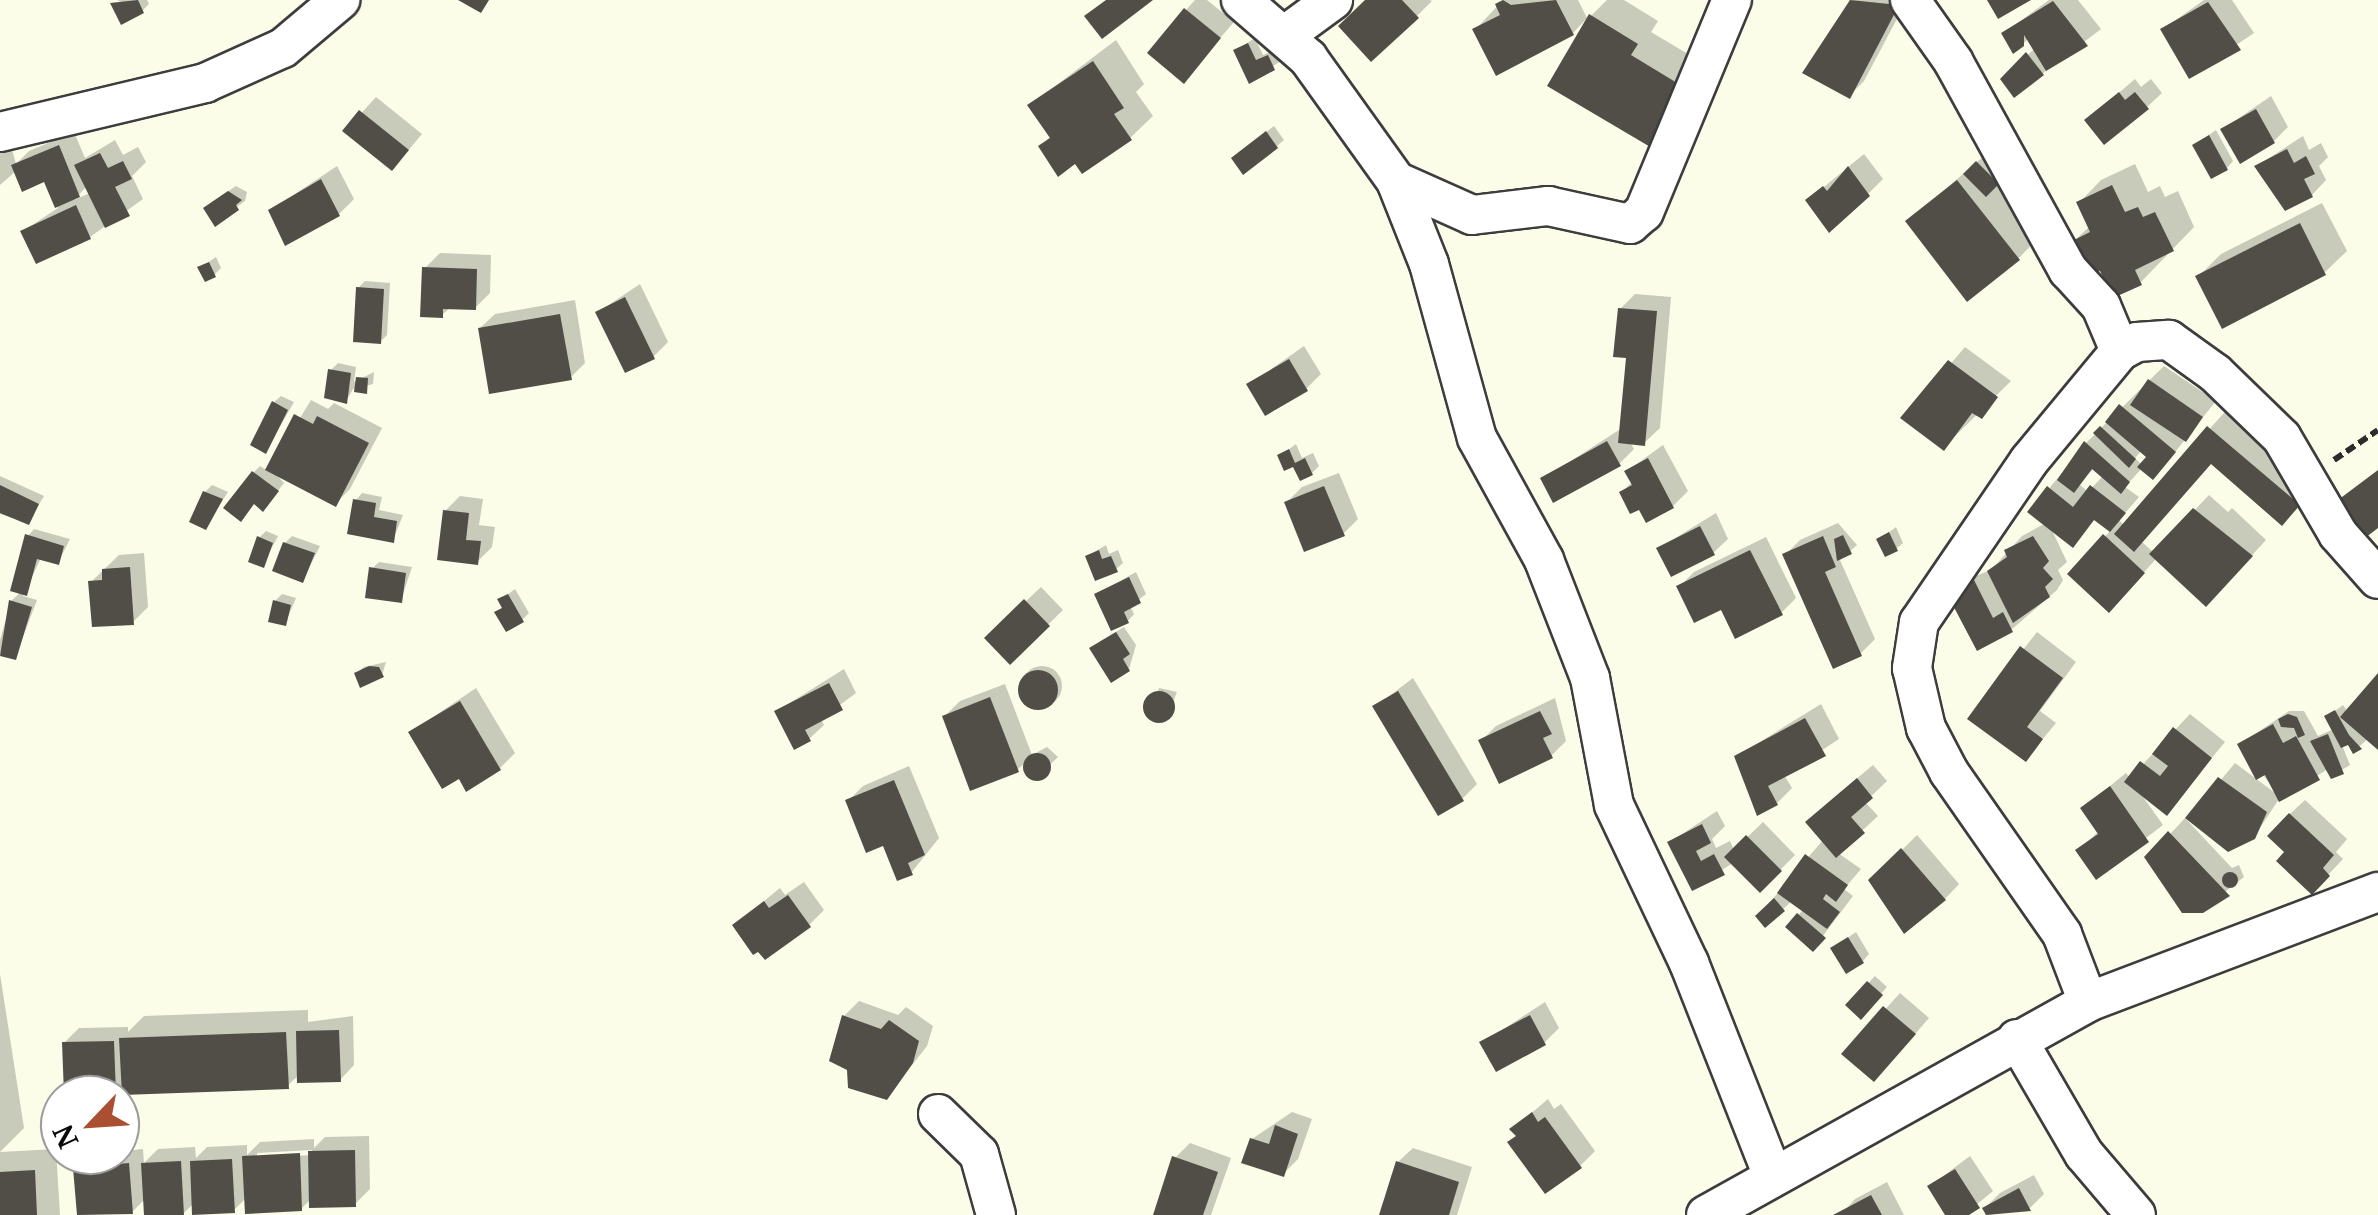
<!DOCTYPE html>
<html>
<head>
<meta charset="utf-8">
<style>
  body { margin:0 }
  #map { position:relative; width:2378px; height:1215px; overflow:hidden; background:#fbfde9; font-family:"Noto Serif",serif }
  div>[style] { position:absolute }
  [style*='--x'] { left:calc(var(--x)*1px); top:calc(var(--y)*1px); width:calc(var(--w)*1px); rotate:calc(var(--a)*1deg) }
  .shadow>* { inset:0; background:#0003 }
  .round { border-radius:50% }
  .building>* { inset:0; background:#514e48 }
  .path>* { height:6px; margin-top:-3px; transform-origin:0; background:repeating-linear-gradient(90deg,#2c2c2c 0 10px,transparent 0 15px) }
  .roads { filter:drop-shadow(2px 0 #3d3d3d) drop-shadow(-2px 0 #3d3d3d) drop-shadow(0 2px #3d3d3d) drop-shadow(0 -2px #3d3d3d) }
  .street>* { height:38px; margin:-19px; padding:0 19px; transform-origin:19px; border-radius:19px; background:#fff }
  span { translate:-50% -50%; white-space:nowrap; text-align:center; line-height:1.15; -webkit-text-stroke:10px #fff; paint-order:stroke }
  .north { position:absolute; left:40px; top:1075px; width:100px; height:100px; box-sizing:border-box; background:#fff; border:2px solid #9d9d9d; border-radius:50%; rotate:245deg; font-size:28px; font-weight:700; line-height:40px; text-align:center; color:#0a0a0a }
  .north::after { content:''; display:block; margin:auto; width:35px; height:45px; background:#aa4f32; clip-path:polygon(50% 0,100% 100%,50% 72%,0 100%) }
</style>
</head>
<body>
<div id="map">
  <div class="shadow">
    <i style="clip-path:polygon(117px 0,147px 0,149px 4px,142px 11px)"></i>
    <i style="clip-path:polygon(1195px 0,1207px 0,1234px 22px,1184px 80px,1186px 10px)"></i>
    <i style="clip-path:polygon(1368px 0,1430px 0,1432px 1px,1417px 16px)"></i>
    <i style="clip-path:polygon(1503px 0,1578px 0,1587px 18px,1573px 33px,1475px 30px)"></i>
    <i style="clip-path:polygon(1607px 0,1624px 0,1658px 21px,1651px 32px,1708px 66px,1674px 123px,1591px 16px)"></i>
    <i style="clip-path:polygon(1853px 0,1907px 0,1864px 81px,1849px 96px,1805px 72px)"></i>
    <i style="clip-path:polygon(2049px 0,2078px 0,2101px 29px,2042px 74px,2003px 79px,2035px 48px,2029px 38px,2023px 44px,2004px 33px)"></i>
    <i style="clip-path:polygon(2204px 0,2232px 0,2254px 33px,2190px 76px,2163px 29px)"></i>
    <i style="clip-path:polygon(1255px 38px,1263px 55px,1275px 50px,1281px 61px,1250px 81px,1236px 50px)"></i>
    <i style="clip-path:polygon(1116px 40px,1144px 84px,1136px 92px,1153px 116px,1130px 138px,1041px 146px,1051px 136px,1030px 105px)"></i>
    <i style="clip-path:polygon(2135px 79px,2141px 87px,2151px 79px,2162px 93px,2147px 107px,2087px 120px)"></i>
    <i style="clip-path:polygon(2271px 96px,2288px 127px,2273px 142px,2223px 129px)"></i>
    <i style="clip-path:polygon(376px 97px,422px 134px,406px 153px,346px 130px)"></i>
    <i style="clip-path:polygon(1274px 126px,1284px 140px,1277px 146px,1241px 151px)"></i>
    <i style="clip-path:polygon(2216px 130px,2233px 161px,2227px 168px,2195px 145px)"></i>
    <i style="clip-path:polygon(evenodd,74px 132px,85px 158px,115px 140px,123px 155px,138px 147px,146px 162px,132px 176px,143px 199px,90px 237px,23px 231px,58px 208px,45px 179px,16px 171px,0 185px,0 150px,11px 146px,16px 164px,29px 151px,74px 132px,87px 186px,90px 193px,74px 200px,87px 186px)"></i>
    <i style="clip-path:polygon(2303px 136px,2309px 150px,2321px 143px,2328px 157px,2319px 166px,2326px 180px,2312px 195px,2257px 166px)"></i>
    <i style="clip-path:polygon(1864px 154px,1883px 179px,1868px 194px,1808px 200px)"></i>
    <i style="clip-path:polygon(1984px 156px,2040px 236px,2018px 259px,1908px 221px)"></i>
    <i style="clip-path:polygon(2135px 164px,2148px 192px,2160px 186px,2165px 197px,2178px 191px,2194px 227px,2141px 282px,2101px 267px,2073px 242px,2090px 226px,2079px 203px,2101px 180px)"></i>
    <i style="clip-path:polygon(337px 166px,354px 199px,339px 214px,271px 210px)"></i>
    <i style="clip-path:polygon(236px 186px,247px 192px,245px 201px,215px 223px,212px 202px)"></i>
    <i style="clip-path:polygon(2322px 203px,2347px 251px,2324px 273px,2198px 277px,2221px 254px)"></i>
    <i style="clip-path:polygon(440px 253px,491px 255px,490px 293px,475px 308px,451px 307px,442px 315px,425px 268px)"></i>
    <i style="clip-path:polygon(216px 257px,221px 268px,214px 275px,200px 268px)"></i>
    <i style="clip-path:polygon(365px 281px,390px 283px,387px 335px,380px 342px,358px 288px)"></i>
    <i style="clip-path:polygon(640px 284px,668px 342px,653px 357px,598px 312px)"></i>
    <i style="clip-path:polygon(1635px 294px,1671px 297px,1660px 428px,1644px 443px,1630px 442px,1634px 449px,1619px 464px,1543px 479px,1622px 428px,1629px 355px,1620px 309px)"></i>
    <i style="clip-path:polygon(575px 300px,585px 363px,570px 378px,480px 328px,495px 314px)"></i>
    <i style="clip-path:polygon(1304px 346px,1321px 374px,1306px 389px,1249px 385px)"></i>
    <i style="clip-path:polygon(1965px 347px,2011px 381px,1944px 447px,1904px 418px)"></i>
    <i style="clip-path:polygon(338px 363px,356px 367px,354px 382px,374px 372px,373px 384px,353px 389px,346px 401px,331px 370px)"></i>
    <i style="clip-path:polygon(evenodd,2164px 366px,2216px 401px,2167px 462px,2142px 468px,2125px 487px,2139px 497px,2119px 520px,2124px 525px,2231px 405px,2320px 482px,2282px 523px,2212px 462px,2141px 541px,2154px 553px,2209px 495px,2228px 512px,2232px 508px,2266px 540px,2221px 589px,2157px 558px,2123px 595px,2070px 574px,2111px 530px,2096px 518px,2073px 544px,2050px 526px,2067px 562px,2058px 570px,2063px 580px,2057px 590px,2011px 630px,1978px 647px,1965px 580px,1991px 570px,2022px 536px,2046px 523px,2031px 511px,2086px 443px,2164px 366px,2142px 450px,2149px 457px,2142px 465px,2135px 458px,2142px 450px,2164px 366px,2094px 468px,2103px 476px,2088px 492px,2079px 484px,2094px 468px)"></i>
    <i style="clip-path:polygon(281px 396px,294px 402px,266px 451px,274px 402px)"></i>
    <i style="clip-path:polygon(311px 400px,328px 409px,334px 403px,382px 428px,350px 489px,335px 504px,274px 472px,284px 483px,269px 502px,255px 502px,254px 472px,260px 466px,268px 471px)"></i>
    <i style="clip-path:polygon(1296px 444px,1302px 458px,1313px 453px,1319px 466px,1312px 473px,1280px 456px)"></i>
    <i style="clip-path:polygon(1663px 445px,1688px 491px,1673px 506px,1640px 506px,1622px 492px,1633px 481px,1627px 471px)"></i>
    <i style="clip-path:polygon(1339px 473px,1358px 519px,1343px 534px,1287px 502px,1302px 487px)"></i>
    <i style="clip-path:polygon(0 476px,44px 496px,28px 523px,0 514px)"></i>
    <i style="clip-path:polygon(212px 485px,228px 492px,205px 527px,205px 492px)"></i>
    <i style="clip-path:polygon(362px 493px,382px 497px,379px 510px,403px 515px,393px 540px,356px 500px)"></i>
    <i style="clip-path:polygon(460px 496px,483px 499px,479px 525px,495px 527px,492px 547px,477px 562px,445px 511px)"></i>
    <i style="clip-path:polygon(1716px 513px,1728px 539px,1713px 553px,1659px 548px)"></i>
    <i style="clip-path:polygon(1838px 523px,1857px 545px,1840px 560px,1875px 639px,1860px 654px,1785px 555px,1800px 540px)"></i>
    <i style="clip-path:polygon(1896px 527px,1903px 543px,1896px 549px,1879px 540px)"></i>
    <i style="clip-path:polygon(34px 529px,70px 539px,58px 563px,41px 558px,23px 596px,37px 600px,15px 658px,0 653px,0 640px,11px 601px,21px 592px,28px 536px)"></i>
    <i style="clip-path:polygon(266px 531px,278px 536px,263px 565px,259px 538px)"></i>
    <i style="clip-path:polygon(292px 536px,320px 546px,303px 580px,285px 543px)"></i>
    <i style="clip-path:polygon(1766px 537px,1796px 598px,1781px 613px,1722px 607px,1679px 587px,1694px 572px)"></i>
    <i style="clip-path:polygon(1106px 545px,1109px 554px,1118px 550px,1123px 563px,1116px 569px,1088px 556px)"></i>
    <i style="clip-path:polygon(144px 553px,148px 607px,133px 622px,91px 582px,119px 555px)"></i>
    <i style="clip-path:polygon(379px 562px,412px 567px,401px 600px,372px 569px)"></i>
    <i style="clip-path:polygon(1136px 572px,1146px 594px,1130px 606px,1134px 614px,1128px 621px,1097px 594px)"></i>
    <i style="clip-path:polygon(1041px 587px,1063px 610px,1010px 662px,987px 638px)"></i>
    <i style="clip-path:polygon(515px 589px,529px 613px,522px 620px,500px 600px)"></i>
    <i style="clip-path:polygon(282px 594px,296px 598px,285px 624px,275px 601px)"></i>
    <i style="clip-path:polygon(1124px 627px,1136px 645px,1129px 669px,1099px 642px)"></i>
    <i style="clip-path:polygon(2037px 632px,2076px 662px,2040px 711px,2056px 723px,2026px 759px,1970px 718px)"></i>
    <i style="clip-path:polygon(386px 662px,382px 675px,357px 673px,364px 667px)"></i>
    <i class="round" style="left:1022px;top:666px;width:40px;height:40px"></i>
    <i style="clip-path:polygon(844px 669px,856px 693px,821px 719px,824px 725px,809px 739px,777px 711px)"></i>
    <i style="clip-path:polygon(2378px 677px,2378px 746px,2369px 738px,2354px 751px,2349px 741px,2342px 745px,2350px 765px,2332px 776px,2328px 769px,2279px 799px,2254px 837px,2189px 818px,2235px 763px,2279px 796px,2240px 744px,2289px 711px,2304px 711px,2318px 736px,2334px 729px,2327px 717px,2343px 705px,2348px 712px)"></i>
    <i style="clip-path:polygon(1413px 678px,1477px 784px,1462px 799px,1375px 707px)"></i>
    <i style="clip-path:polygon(1005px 684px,1032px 755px,1047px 747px,1058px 757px,1035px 779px,1026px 762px,1017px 770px,945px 716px,960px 701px)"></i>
    <i style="clip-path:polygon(476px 688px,515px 753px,500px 768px,460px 776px,411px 732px)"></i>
    <i style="clip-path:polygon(1159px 688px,1177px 692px,1167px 717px,1149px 714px)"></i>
    <i style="clip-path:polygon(1555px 698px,1566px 741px,1551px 756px,1481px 741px,1496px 726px)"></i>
    <i style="clip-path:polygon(1821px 704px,1839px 739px,1784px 775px,1792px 788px,1777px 803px,1737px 756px)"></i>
    <i style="clip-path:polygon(2190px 714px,2225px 742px,2166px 813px,2141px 794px,2163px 825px,2096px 876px,2078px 851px,2099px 831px,2083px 808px,2126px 773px,2130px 778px)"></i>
    <i style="clip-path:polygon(1873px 765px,1887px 781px,1865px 802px,1878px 816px,1838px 853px,1861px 869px,1844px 889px,1853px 896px,1813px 949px,1788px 926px,1804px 909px,1792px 901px,1765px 925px,1758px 916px,1823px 840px,1823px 807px)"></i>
    <i style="clip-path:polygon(909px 766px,939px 838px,911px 873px,848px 801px,863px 786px)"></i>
    <i style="clip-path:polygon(2305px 800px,2347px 839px,2336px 852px,2343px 859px,2312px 892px,2288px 852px,2290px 814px)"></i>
    <i style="clip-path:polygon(1717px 811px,1725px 826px,1712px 839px,1716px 848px,1730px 841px,1734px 850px,1763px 822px,1795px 855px,1760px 890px,1733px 863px,1693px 888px,1670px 842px)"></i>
    <i style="clip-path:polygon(2185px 818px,2232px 868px,2239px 865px,2244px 877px,2202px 910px,2148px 858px)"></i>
    <i style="clip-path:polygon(1917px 835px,1959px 884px,1945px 899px,1871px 881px)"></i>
    <i style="clip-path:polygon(804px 882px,824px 910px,809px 925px,735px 925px,780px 888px,785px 895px)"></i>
    <i style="clip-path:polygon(1856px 932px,1869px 954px,1863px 961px,1833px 948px)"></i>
    <i style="clip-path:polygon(0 974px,24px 1128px,0 1152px,56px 1149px,60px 1215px,0 1215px)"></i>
    <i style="clip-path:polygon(1875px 976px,1887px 987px,1861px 1016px,1848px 1004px)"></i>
    <i style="clip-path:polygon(1900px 993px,1929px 1018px,1889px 1064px,1845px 1054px)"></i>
    <i style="clip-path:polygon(859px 1001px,898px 1015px,906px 1007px,933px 1026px,927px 1046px,887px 1097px,844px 1016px)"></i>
    <i style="clip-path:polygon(1545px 1002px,1559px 1028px,1544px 1043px,1482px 1043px)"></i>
    <i style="clip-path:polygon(308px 1010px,308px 1022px,353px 1016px,354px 1065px,340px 1080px,299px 1075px,287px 1086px,124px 1083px,115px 1092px,64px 1043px,79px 1028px,128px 1027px,128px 1032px,144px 1016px)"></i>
    <i style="clip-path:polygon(1548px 1099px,1554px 1109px,1561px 1104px,1595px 1151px,1580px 1166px,1513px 1129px)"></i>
    <i style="clip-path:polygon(1292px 1112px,1312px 1119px,1298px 1159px,1283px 1174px,1252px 1139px)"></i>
    <i style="clip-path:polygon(evenodd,369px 1136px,370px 1189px,355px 1204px,311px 1199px,301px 1209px,247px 1197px,234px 1210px,194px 1203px,183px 1214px,146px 1215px,145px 1199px,132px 1212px,79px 1215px,75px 1169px,89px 1155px,143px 1149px,144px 1163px,158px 1149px,195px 1147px,196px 1158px,207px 1147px,247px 1145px,247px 1155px,260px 1142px,314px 1139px,314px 1148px,325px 1137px,369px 1136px,312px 1150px,312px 1155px,257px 1158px,257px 1153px,312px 1150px)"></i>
    <i style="clip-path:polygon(1190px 1143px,1231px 1158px,1211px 1215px,1155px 1215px,1175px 1158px)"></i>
    <i style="clip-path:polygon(1413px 1148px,1472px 1167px,1457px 1215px,1381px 1215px,1398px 1162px)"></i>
    <i style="clip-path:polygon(1970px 1156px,1993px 1191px,1964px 1215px,1948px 1215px,1930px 1186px)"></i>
    <i style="clip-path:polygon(2034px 1175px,2044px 1194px,2029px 1209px,1988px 1215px,1985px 1208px,2000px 1193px)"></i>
    <i style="clip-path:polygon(1887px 1182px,1904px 1215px,1841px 1215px,1855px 1199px)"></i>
  </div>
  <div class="building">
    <i style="clip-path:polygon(138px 0,144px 13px,121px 25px,110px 3px)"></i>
    <i style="clip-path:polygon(458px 0,489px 0,481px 13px)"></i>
    <i style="clip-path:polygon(1106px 0,1153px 0,1102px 39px,1084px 16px)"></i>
    <i style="clip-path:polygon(1365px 0,1402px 0,1419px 18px,1371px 62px,1338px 26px)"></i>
    <i style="clip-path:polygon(1503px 0,1511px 5px,1556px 0,1574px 35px,1496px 76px,1472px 29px,1500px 15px,1495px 4px)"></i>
    <i style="clip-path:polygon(1850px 0,1899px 5px,1850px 99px,1802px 73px)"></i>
    <i style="clip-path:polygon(1987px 0,2031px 0,1998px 19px)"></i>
    <i style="clip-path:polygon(2053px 1px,2088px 46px,2046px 71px,2024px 35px,2024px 46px,2013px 54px,2001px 33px)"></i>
    <i style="clip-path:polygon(2208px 2px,2241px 50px,2189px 79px,2160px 29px)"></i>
    <i style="clip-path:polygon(1184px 8px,1221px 38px,1184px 84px,1147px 53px)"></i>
    <i style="clip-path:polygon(1589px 14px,1638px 44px,1631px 55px,1687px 89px,1652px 148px,1547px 86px)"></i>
    <i style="clip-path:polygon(1248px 43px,1256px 60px,1268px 55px,1275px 70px,1249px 84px,1233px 50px)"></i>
    <i style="clip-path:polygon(2026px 52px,2044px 75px,2014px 98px,2000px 79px)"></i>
    <i style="clip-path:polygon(1093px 61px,1124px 108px,1114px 114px,1132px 140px,1082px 174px,1075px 164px,1058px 177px,1038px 146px,1050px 138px,1027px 105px)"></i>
    <i style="clip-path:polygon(2119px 92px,2125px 100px,2135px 92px,2149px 109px,2104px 145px,2084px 120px)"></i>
    <i style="clip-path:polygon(2256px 109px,2275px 143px,2240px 164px,2220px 129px)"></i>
    <i style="clip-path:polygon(359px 110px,409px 150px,392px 171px,342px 131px)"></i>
    <i style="clip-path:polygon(1266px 131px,1278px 148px,1243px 175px,1231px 158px)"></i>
    <i style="clip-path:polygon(2209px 135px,2228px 170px,2211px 179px,2192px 145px)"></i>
    <i style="clip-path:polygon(59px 145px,80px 197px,55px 208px,44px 182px,22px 192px,11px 165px)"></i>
    <i style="clip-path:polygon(2287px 149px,2294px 163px,2306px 156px,2315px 174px,2304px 179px,2313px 197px,2285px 211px,2254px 166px)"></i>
    <i style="clip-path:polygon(100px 153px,108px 168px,123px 161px,132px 179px,115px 187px,130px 216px,105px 228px,74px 165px)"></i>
    <i style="clip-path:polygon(1976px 161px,1999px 184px,1986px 197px,1963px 174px)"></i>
    <i style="clip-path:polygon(1848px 166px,1870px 196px,1829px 233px,1805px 200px,1823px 186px,1827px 191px)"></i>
    <i style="clip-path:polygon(321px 179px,340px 216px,285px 246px,268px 210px)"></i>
    <i style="clip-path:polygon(1957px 180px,2020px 260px,1967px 302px,1905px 221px)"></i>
    <i style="clip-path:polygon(2112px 185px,2125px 212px,2138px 207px,2143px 217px,2155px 212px,2174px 251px,2135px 270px,2142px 285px,2113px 298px,2100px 271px,2086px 277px,2070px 242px,2090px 232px,2076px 202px)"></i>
    <i style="clip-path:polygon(228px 191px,242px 200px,236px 205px,239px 210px,215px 227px,203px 208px)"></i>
    <i style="clip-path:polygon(76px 205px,91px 239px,36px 264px,20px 231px)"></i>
    <i style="clip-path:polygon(2300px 223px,2326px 275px,2222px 329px,2195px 276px)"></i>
    <i style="clip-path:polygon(209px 262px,216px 277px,205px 282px,197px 267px)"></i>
    <i style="clip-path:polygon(422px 267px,477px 269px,476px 310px,443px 309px,443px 318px,420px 317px)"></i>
    <i style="clip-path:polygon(356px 287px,384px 289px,381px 344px,353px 342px)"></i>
    <i style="clip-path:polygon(625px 297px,655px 359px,625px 373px,595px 312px)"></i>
    <i style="clip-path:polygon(1618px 308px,1657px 311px,1645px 446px,1618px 443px,1626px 358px,1613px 357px)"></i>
    <i style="clip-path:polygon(560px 314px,572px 380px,489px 394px,478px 328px)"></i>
    <i style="clip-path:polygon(1289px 359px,1308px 391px,1265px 416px,1246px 384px)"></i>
    <i style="clip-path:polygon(1948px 360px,1998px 397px,1982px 419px,1972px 413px,1944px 451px,1900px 418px)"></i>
    <i style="clip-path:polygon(328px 369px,351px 373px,347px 404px,324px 398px)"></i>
    <i style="clip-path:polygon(356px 377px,368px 378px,367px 394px,354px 392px)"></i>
    <i style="clip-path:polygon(2148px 379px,2203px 417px,2186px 442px,2130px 405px)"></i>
    <i style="clip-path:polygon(272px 401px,288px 410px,266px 454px,250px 445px)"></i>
    <i style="clip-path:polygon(2119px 404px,2176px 452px,2153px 480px,2137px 467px,2146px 457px,2105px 422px)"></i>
    <i style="clip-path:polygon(294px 414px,313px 424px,317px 416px,369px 443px,336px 507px,265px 470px)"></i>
    <i style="clip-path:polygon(2100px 426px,2136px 459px,2129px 468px,2093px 433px)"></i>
    <i style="clip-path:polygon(2207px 426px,2300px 505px,2282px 526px,2211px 464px,2134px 552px,2114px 534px)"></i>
    <i style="clip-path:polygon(1607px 441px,1621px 466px,1553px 503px,1540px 478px)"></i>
    <i style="clip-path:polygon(2084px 441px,2130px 482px,2121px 494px,2092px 469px,2074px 493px,2057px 480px)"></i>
    <i style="clip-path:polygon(1289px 449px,1295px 463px,1305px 458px,1313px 475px,1300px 481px,1293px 467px,1284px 471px,1277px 455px)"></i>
    <i style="clip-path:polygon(1648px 458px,1674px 508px,1646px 523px,1639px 510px,1630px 514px,1619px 492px,1632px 485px,1624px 471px)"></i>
    <i style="clip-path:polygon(2378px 470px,2378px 528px,2365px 538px,2338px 500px)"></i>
    <i style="clip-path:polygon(252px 471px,279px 491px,263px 512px,254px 504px,241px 522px,223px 508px)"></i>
    <i style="clip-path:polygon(0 485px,39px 504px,29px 525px,0 513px)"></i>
    <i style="clip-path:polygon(2090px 485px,2126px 513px,2110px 532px,2094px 520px,2073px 548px,2027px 512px,2047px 486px,2073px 507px)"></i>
    <i style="clip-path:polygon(1324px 486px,1345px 536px,1304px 552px,1284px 502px)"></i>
    <i style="clip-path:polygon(203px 491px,223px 499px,206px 530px,189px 522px)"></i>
    <i style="clip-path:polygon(353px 499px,376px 503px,374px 517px,397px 521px,394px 543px,347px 534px)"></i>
    <i style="clip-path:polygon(2193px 508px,2253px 556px,2206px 607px,2149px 554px)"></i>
    <i style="clip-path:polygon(443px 510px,469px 513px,466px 540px,481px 541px,478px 565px,437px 560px)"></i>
    <i style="clip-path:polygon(1700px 526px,1715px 555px,1671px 577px,1656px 548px)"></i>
    <i style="clip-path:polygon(1889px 532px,1898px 551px,1885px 557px,1876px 539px)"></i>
    <i style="clip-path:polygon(25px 534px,64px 546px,59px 565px,37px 559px,27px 596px,10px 591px)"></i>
    <i style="clip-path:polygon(2103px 534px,2145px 573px,2109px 613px,2067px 574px)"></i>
    <i style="clip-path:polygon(1843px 535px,1852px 554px,1837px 561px,1834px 539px)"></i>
    <i style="clip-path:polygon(257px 536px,273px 543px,264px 568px,248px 562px)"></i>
    <i style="clip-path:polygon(1823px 536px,1836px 567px,1825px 572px,1862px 656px,1833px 669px,1782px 554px)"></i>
    <i style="clip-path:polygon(2033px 536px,2049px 561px,2043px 568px,2053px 579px,2045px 587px,2050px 597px,2013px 623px,1987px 571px,2007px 557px,2004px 550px)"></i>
    <i style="clip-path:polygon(283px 542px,315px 553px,303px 583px,272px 571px)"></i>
    <i style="clip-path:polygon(1099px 550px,1102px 559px,1111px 556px,1118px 572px,1095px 581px,1085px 556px)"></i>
    <i style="clip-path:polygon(1750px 550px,1783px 615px,1735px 639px,1721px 610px,1694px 623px,1676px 586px)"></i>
    <i style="clip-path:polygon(130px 567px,134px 625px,92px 627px,88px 581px,102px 580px,102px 569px)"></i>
    <i style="clip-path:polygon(369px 567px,406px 573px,402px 603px,365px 598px)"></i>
    <i style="clip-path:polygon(1129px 577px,1141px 603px,1124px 612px,1129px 623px,1111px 631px,1094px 594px)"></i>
    <i style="clip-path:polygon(1974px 580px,1993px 618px,2003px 612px,2013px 632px,1977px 651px,1947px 594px)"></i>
    <i style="clip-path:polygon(508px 594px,524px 622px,506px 632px,494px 612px,502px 608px,497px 599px)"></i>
    <i style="clip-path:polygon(1024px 599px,1050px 626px,1010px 665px,984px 638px)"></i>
    <i style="clip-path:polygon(9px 600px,32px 607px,16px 660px,0 656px)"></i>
    <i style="clip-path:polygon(273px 600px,291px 605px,286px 626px,268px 622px)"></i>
    <i style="clip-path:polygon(1116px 632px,1130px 654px,1123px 659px,1130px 671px,1111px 683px,1089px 648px)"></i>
    <i style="clip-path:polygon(2020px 646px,2063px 678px,2027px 727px,2043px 739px,2026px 762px,1967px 719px)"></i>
    <i style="clip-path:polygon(369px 666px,379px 667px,384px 677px,360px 688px,354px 673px)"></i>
    <i class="round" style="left:1018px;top:670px;width:40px;height:40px"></i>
    <i style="clip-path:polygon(2378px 673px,2378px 750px,2340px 717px)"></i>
    <i style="clip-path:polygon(829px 683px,843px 710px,805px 730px,811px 741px,794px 750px,774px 711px)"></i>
    <i style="clip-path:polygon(1398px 691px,1464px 801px,1438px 816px,1372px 706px)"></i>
    <i class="round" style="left:1143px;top:691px;width:32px;height:32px"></i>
    <i style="clip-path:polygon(990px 697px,1019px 772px,970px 791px,942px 716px)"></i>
    <i style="clip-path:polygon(460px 701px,501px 770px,466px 792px,459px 779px,442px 789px,408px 732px)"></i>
    <i style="clip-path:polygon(2335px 710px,2349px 735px,2362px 749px,2353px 754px,2348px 745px,2341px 748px,2324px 716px)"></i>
    <i style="clip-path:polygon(1540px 711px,1552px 734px,1543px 738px,1553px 758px,1499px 784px,1478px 740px)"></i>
    <i style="clip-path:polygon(2288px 714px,2297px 717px,2305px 735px,2298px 738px,2294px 728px,2281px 727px,2278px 719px)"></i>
    <i style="clip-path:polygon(1805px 718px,1826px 756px,1768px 786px,1778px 805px,1757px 816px,1734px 756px)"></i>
    <i style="clip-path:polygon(2273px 724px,2283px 743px,2296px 736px,2320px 780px,2279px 802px,2265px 775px,2256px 780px,2237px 744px)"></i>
    <i style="clip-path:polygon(2173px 727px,2212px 758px,2167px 816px,2124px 782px,2140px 761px,2160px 776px,2168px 766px,2152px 754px)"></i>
    <i style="clip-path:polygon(2328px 734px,2344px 774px,2331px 779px,2310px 741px)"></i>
    <i class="round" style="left:1023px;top:753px;width:28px;height:28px"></i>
    <i style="clip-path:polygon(2218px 777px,2267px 812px,2255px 839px,2228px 852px,2185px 818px)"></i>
    <i style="clip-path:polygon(1857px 778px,1873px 798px,1851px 817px,1865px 833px,1836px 858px,1805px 822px)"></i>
    <i style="clip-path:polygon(894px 780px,925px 855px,908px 863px,913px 875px,897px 881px,883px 846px,866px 853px,845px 800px)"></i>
    <i style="clip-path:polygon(2110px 786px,2149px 842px,2096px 880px,2075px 850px,2098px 834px,2080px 808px)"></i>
    <i style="clip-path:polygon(2289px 813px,2334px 855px,2323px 868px,2330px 876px,2312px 895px,2276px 861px,2284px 852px,2267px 836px)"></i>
    <i style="clip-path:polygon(1702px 824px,1711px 843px,1696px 851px,1701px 861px,1714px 854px,1725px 875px,1692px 891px,1667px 842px)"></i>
    <i style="clip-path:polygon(2168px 831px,2230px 896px,2203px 913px,2182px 913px,2144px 857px)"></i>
    <i style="clip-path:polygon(1746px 835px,1782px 871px,1760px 893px,1724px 857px)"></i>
    <i style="clip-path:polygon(1901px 848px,1946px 900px,1904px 934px,1868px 880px)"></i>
    <i style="clip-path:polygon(1805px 854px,1848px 885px,1836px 902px,1826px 894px,1823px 899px,1840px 912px,1827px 929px,1777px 893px)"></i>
    <i class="round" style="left:2222px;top:872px;width:16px;height:16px"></i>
    <i style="clip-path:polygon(788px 895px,811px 927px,765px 960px,758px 952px,753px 955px,732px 925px,764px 901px,769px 908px)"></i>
    <i style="clip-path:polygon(1774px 898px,1785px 911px,1765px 928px,1755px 916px)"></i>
    <i style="clip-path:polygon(1797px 913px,1826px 938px,1813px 952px,1785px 927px)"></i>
    <i style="clip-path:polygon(1848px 937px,1864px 963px,1846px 974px,1830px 948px)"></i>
    <i style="clip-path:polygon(1867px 981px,1883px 995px,1861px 1020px,1845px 1005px)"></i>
    <i style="clip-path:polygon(1883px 1006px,1916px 1034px,1874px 1082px,1841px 1054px)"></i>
    <i style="clip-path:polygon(842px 1015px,881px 1029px,889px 1020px,919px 1041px,913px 1063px,887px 1100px,848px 1088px,847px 1070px,829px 1061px)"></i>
    <i style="clip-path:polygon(1530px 1015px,1546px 1045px,1496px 1072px,1479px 1042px)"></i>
    <i style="clip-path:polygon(339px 1030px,341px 1082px,297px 1083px,296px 1031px)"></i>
    <i style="clip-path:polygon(286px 1032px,289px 1089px,122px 1095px,119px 1038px)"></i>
    <i style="clip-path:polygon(114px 1041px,116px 1095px,64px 1095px,62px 1042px)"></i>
    <i style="clip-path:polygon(1532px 1112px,1538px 1122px,1545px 1117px,1582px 1168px,1545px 1194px,1507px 1142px,1516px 1136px,1509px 1129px)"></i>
    <i style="clip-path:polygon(1275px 1125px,1298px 1134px,1284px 1177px,1241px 1163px,1250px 1138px,1269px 1144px)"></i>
    <i style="clip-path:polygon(355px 1150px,356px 1207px,309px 1208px,308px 1151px)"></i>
    <i style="clip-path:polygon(300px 1153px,302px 1211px,245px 1214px,242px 1156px)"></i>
    <i style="clip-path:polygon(1172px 1156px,1218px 1172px,1203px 1215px,1153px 1215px)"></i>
    <i style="clip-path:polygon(232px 1159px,235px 1213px,192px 1215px,190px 1161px)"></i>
    <i style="clip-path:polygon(181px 1161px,184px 1215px,144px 1215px,141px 1163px)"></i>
    <i style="clip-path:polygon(1396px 1161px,1459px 1182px,1449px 1215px,1379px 1215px)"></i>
    <i style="clip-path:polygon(129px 1163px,133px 1214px,77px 1215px,73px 1168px)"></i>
    <i style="clip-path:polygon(1955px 1169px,1980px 1208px,1969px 1215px,1945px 1215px,1927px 1186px)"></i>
    <i style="clip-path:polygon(35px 1170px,37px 1215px,0 1215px,0 1172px)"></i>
    <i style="clip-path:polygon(2019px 1188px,2031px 1211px,1986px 1215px,1982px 1208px)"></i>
    <i style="clip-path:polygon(1871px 1195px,1882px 1215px,1833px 1215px)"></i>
  </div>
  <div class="path">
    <i style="--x:2334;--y:460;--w:53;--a:-34.3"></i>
  </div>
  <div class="roads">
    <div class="street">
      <i style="--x:1241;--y:0;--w:89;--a:40.9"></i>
      <i style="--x:1308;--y:58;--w:151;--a:54.4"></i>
      <i style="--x:1396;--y:181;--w:89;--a:68.3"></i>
      <i style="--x:1429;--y:264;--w:180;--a:74.6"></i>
      <i style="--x:1477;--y:438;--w:139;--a:61.2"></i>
      <i style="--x:1544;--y:560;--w:127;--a:68.7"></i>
      <i style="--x:1590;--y:678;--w:129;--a:79.3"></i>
      <i style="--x:1614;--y:805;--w:175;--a:64.6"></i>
      <i style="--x:1689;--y:963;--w:227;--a:68.5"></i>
      <i style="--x:1910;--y:0;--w:75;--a:54.8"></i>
      <i style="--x:1953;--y:61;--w:239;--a:61.2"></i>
      <i style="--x:2068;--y:270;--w:49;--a:47.5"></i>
      <i style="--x:2101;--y:306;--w:49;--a:67.1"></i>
      <i style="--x:2120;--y:351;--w:143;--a:129.6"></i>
      <i style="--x:2029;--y:461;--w:195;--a:124.3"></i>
      <i style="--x:1919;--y:622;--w:47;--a:98.7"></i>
      <i style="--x:1912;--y:668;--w:62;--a:76.9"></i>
      <i style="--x:1926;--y:728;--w:50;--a:62.4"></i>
      <i style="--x:1949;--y:772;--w:198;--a:55.1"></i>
      <i style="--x:2062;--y:934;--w:73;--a:69.1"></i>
      <i style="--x:1284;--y:36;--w:61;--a:-36.3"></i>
      <i style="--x:0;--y:132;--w:211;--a:-13.4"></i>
      <i style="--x:205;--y:83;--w:85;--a:-24.2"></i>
      <i style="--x:283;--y:48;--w:75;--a:-40.1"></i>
      <i style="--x:1396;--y:181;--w:83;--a:24.1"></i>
      <i style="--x:1472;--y:215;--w:77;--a:-6.8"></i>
      <i style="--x:1548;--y:206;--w:84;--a:12.4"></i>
      <i style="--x:1630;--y:224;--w:18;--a:-41"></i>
      <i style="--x:1644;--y:212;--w:230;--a:-67.5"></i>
      <i style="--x:2120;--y:351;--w:19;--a:-28"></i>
      <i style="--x:2137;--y:342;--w:32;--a:-4"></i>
      <i style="--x:2169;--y:340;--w:57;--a:35.7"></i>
      <i style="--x:2215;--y:373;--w:93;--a:44.1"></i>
      <i style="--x:2282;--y:438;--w:111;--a:59.7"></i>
      <i style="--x:2338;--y:534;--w:60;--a:48.4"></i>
      <i style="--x:2017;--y:1039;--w:133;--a:59.8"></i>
      <i style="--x:2084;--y:1154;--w:80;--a:49.6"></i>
      <i style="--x:938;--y:1114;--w:57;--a:44.3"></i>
      <i style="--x:979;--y:1154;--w:63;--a:74.4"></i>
      <i style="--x:1706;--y:1215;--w:437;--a:-29.1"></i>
      <i style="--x:2088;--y:1002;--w:310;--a:-20.8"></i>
    </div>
  </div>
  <div class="north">N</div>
</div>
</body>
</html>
